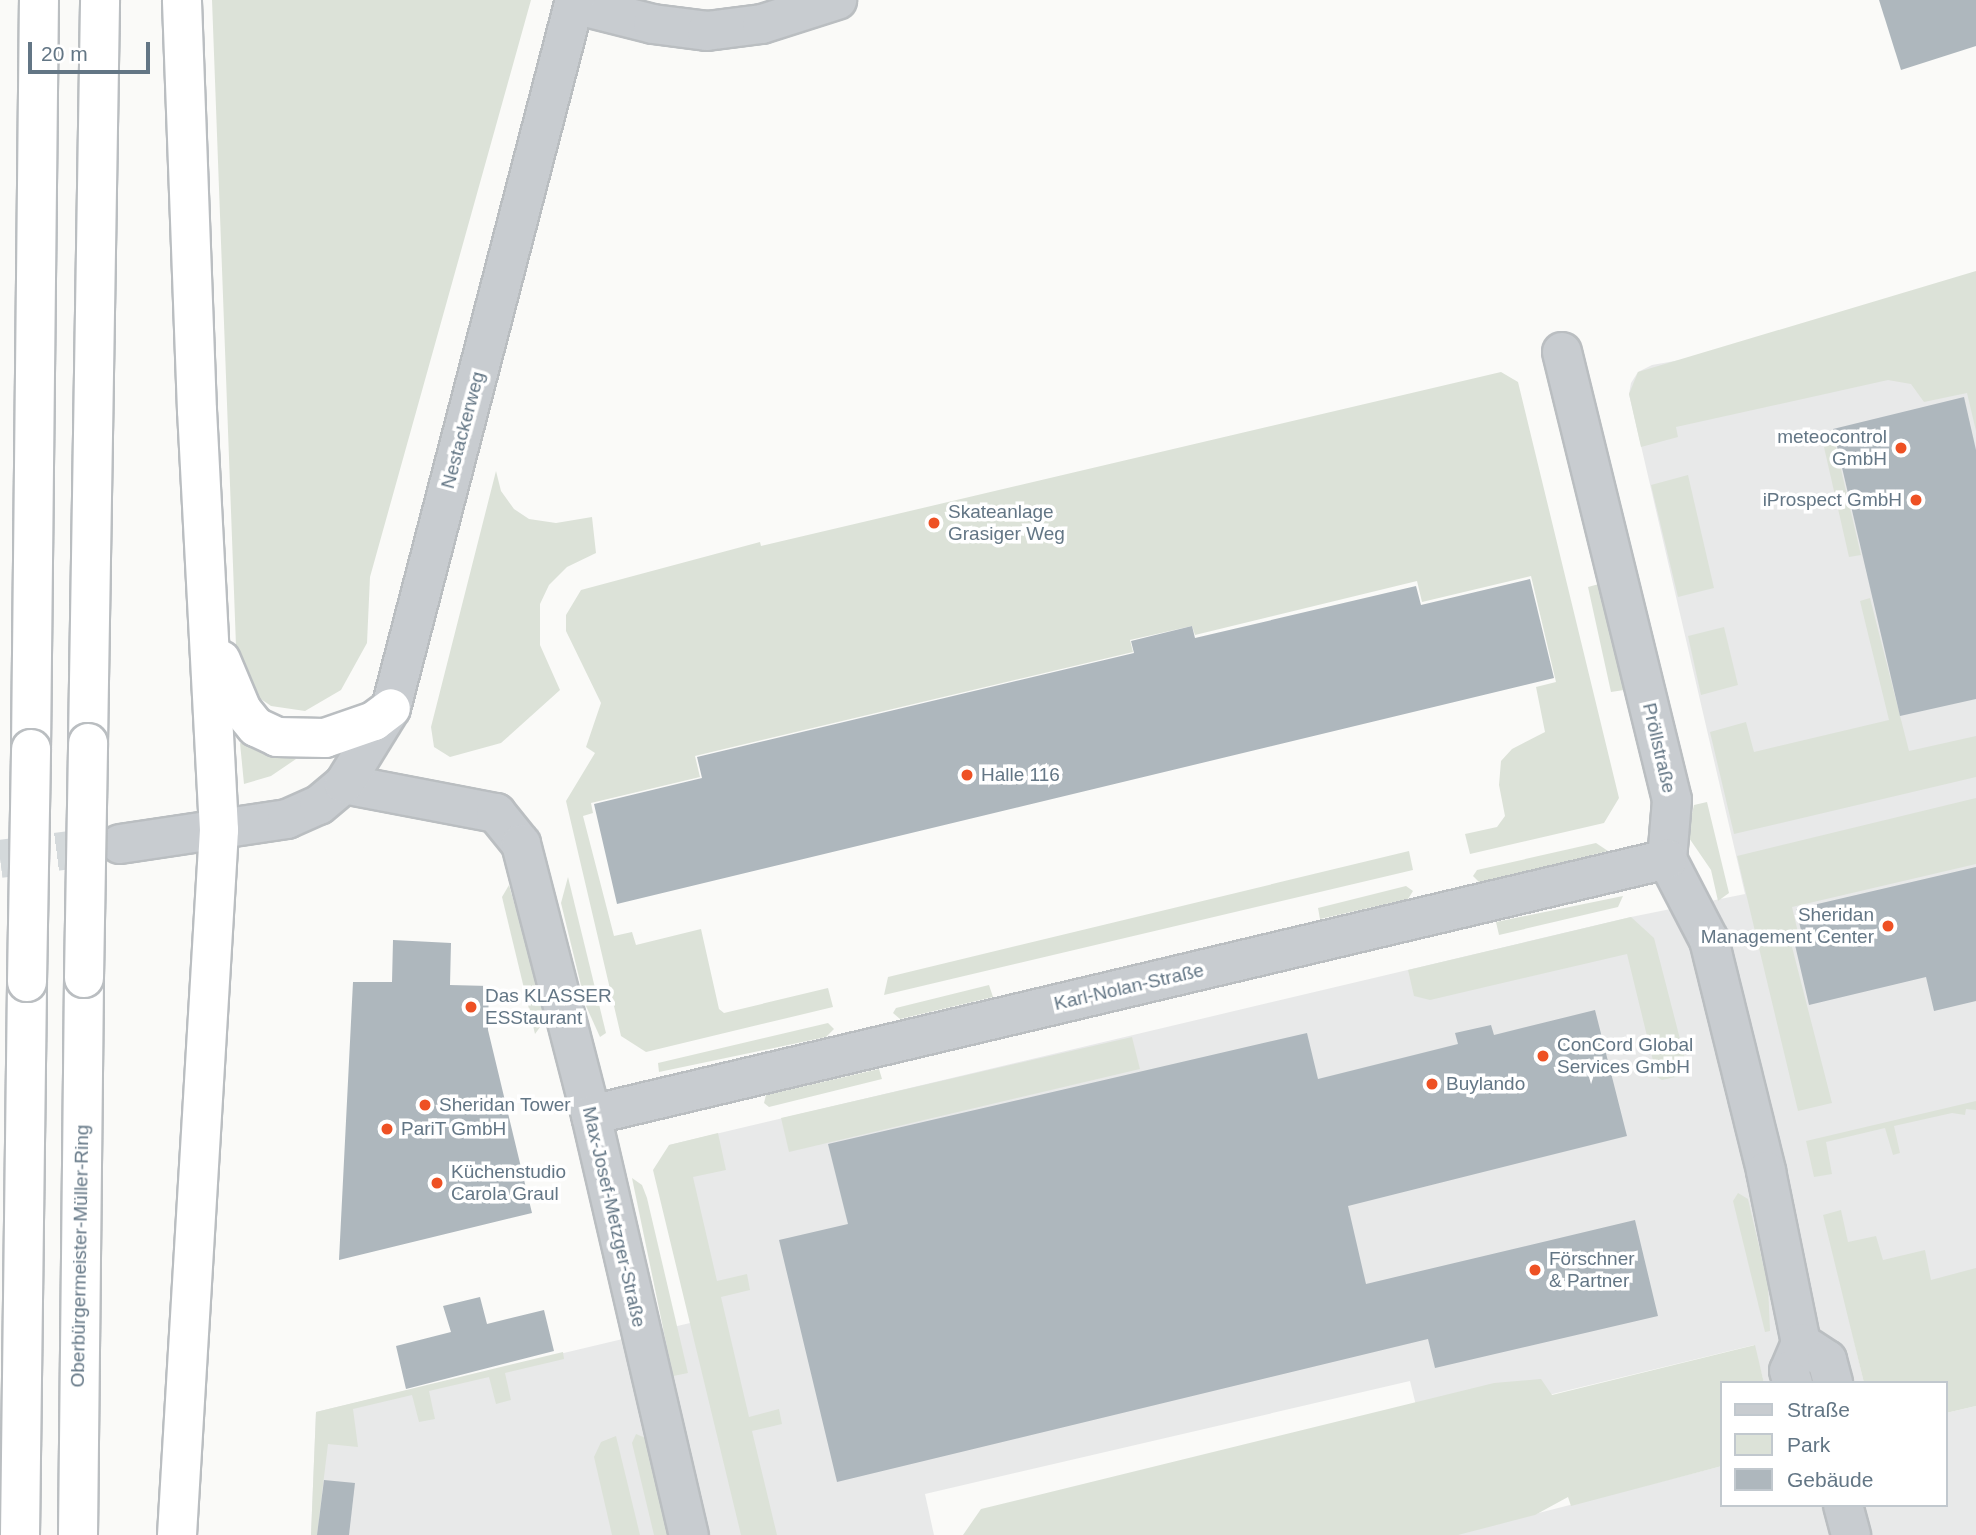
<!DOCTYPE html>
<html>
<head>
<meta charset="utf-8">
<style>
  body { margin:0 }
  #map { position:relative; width:1976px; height:1535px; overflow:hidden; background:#fafaf8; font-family:Arial,sans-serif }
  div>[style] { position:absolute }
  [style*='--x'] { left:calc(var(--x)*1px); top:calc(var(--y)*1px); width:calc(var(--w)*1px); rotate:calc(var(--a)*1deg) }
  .built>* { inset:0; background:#e8e9e9 }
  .green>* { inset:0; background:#dce2d8 }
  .building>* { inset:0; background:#aeb7bd }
  .minor-tunnel>* { height:38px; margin-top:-19px; transform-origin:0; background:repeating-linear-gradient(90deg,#d4d9db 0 38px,transparent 0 57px) }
  .roads { filter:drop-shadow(2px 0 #babec1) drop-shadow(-2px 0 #babec1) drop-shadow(0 2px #babec1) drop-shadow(0 -2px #babec1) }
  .minor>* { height:38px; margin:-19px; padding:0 19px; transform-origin:19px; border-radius:19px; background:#c8ccd0 }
  .highway>* { height:38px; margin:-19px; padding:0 19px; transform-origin:19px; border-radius:19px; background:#fff }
  .bridges { filter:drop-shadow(2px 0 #babec1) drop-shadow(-2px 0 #babec1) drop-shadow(0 2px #babec1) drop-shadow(0 -2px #babec1) }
  .highway-bridge>* { height:38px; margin:-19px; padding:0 19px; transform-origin:19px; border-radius:19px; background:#fff }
  .dots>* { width:19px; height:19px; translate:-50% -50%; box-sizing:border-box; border:4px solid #fff; border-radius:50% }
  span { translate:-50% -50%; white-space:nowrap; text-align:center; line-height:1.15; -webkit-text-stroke:7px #fff; paint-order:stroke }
  .street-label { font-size:19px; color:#637685 }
  .poi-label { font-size:19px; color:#637685 }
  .right { translate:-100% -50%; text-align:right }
  .left { translate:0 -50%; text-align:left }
  .legend { position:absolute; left:1720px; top:1381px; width:228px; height:126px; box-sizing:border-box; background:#fff; border:2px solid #c1c8ce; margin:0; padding:9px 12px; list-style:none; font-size:21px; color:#637685 }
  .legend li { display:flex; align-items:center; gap:14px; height:35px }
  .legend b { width:35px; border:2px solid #c1c8ce }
  .scale { position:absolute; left:28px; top:42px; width:122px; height:32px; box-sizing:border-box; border:4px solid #637685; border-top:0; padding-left:9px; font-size:21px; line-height:24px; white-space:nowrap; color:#637685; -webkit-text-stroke:5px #fff; paint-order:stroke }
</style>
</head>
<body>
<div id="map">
  <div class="built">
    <i style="clip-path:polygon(1976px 308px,1976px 1295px,1850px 1323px,1864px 1383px,1764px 1383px,1754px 1345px,1421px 1426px,1410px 1381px,925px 1494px,934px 1535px,311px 1535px,316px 1412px,690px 1323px,669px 1145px,1631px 917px,1745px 894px,1629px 394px,1631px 383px,1638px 372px,1652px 365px)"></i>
    <i style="clip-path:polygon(1976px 1406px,1976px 1535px,1453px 1535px,1722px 1466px,1722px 1505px,1946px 1505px,1946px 1413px)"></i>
  </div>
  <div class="green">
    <i style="clip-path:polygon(212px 0,531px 0,370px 577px,367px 643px,341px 690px,305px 711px,271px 706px,258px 697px,240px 672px,236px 646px)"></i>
    <i style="clip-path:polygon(1976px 271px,1976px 431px,1967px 393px,1924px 402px,1911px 384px,1888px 380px,1676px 427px,1678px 437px,1641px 447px,1629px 394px,1638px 372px)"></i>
    <i style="clip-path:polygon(1501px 372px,1518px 382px,1619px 798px,1604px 823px,1470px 854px,1465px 834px,1497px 827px,1505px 816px,1499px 785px,1501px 761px,1512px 749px,1545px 732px,1536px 687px,1556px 682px,1531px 576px,1422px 602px,1417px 581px,1195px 635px,1192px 626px,1130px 640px,1133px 652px,695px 756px,700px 777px,591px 803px,593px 813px,583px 816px,614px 936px,632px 932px,636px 945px,701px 929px,719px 1009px,724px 1013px,828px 988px,833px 1007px,646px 1052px,621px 1036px,566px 801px,595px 753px,586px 747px,601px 703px,566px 631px,566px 615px,581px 590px,760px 542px,761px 546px)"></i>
    <i style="clip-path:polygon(1832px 431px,1861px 555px,1849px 557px,1821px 434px)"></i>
    <i style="clip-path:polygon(496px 471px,501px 491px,514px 509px,529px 519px,556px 523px,592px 517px,596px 553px,567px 567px,549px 585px,540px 604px,540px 645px,560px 690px,501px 743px,450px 757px,434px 747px,431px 727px)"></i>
    <i style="clip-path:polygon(1688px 475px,1714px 588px,1678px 597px,1651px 485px)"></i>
    <i style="clip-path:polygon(1599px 584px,1624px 690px,1611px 692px,1588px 587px)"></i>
    <i style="clip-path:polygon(1870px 598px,1909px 751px,1976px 736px,1976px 777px,1734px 834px,1710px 732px,1746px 722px,1754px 752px,1889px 720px,1860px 601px)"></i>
    <i style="clip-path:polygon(1724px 627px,1738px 685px,1701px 695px,1688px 636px)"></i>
    <i style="clip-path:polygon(240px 743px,296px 759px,271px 776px,244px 784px)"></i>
    <i style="clip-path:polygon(1976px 798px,1976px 864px,1792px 907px,1800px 941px,1791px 943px,1832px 1103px,1798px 1111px,1737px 856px)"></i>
    <i style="clip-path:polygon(1707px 802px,1729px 893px,1718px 901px,1711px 870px,1687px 835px,1694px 805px)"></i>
    <i style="clip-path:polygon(1596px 843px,1608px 851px,1480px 883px,1473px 876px,1477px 870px)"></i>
    <i style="clip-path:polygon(1409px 851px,1413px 870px,884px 995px,888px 977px)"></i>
    <i style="clip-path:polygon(568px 877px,606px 1033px,600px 1037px,586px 1006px,561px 903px)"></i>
    <i style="clip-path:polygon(509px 885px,544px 1005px,543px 1023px,535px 1034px,502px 897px)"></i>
    <i style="clip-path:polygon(1406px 886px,1413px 891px,1408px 899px,1320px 919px,1318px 908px)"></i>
    <i style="clip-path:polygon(1623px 896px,1618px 907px,1499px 935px,1496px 922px)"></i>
    <i style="clip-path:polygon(1631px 917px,1654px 938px,1689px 1074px,1662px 1080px,1657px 1077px,1627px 954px,1430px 1000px,1414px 996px,1408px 970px)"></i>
    <i style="clip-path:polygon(989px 985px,993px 997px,900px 1019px,893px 1013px,896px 1008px)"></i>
    <i style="clip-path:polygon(828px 1023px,834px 1029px,826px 1037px,659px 1072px,658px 1063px)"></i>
    <i style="clip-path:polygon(1132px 1037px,1140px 1069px,789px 1152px,781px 1118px)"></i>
    <i style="clip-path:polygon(879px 1069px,882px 1079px,769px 1107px,764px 1103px,766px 1095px)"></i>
    <i style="clip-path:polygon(1976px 1101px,1976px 1110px,1966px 1109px,1965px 1115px,1952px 1113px,1894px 1126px,1900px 1153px,1893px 1155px,1885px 1128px,1826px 1142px,1832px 1174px,1814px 1177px,1806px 1141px)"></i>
    <i style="clip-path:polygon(718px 1133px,726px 1170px,693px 1177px,717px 1281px,747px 1274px,750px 1290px,721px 1297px,749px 1417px,779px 1409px,782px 1424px,752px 1431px,777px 1535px,741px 1535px,653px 1170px,669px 1145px)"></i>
    <i style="clip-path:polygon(632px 1178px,642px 1185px,647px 1198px,688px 1373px,673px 1376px)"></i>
    <i style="clip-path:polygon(1738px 1193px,1748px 1199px,1768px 1285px,1770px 1331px,1765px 1332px,1733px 1201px)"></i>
    <i style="clip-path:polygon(1841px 1210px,1848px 1242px,1876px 1236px,1883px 1260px,1925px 1250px,1931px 1280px,1976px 1268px,1976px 1406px,1946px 1413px,1946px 1383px,1864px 1383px,1823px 1215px)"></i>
    <i style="clip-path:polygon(1755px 1345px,1764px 1383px,1722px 1383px,1722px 1466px,1571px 1506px,1568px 1497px,1535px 1515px,1458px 1535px,963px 1535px,981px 1509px,1494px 1383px,1541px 1379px,1552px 1395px)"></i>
    <i style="clip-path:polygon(563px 1352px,564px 1359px,505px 1373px,511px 1400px,496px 1404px,489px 1377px,429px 1391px,435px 1419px,419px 1422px,412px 1395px,353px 1409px,358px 1447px,328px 1444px,317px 1535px,311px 1535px,316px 1412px)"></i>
    <i style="clip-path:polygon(636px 1434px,648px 1439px,669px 1535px,654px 1535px,632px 1443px)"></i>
    <i style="clip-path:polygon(616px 1436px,640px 1535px,612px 1535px,594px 1457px,601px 1442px)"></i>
  </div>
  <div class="building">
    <i style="clip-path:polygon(1879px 0,1976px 0,1976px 46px,1901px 70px)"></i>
    <i style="clip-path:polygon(1964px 397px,1976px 450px,1976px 699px,1900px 716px,1833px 429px)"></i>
    <i style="clip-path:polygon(1530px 579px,1554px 678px,617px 904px,594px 804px,702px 778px,697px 757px,1134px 653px,1131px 641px,1192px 626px,1195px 638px,1416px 586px,1421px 605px)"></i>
    <i style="clip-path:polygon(1976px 867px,1976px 1001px,1934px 1011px,1926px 977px,1809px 1005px,1795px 945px,1804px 943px,1796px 909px)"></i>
    <i style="clip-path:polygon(393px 940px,451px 943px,450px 985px,489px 986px,488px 1030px,532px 1213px,339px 1260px,353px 982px,392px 982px)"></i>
    <i style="clip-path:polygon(1595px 1010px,1627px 1136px,1348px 1206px,1366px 1284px,1635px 1220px,1658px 1316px,1435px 1368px,1428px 1339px,837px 1482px,779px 1240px,848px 1224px,828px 1144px,1307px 1033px,1318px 1079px,1458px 1044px,1455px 1033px,1491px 1025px,1494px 1035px)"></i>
    <i style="clip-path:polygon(480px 1297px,487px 1324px,544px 1310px,554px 1351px,406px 1389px,396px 1346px,451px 1332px,443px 1306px)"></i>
    <i style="clip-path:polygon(324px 1480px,355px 1483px,349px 1535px,317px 1535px)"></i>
  </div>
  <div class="minor-tunnel">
    <i style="--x:0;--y:859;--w:120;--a:-7.2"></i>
  </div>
  <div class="roads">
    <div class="minor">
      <i style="--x:574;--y:4;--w:81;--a:14.2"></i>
      <i style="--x:653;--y:24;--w:54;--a:7.4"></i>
      <i style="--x:707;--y:31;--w:55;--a:-7.3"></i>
      <i style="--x:762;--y:24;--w:79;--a:-17.7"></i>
      <i style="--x:1562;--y:352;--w:461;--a:76.2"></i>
      <i style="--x:1672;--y:800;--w:59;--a:94.8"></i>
      <i style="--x:1667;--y:859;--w:91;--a:62.6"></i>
      <i style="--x:1709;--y:940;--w:238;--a:76.1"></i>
      <i style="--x:1766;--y:1171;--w:176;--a:78.5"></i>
      <i style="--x:1801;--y:1343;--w:30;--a:113"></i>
      <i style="--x:1789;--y:1371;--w:13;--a:72"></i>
      <i style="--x:344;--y:784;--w:155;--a:10.8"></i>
      <i style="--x:496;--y:813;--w:40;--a:51"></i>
      <i style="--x:521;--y:844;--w:280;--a:75.5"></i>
      <i style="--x:591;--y:1115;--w:431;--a:76.9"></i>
      <i style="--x:120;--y:844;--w:169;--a:-8.5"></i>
      <i style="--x:287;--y:819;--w:35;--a:-24"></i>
      <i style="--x:319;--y:805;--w:33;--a:-40"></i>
      <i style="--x:344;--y:784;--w:89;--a:-58.3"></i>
      <i style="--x:391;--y:708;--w:732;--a:-75.43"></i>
      <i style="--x:591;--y:1115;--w:1106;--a:-13.38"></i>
      <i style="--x:1801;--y:1343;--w:31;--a:33"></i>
      <i style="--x:1827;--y:1360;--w:24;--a:75"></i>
      <i style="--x:1843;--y:1505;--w:31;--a:75"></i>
    </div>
    <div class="highway">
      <i style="--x:221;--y:660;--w:54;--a:67.2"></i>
      <i style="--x:242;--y:710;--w:22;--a:51"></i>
      <i style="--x:256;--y:727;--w:23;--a:25"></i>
      <i style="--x:277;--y:737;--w:48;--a:1.2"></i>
      <i style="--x:325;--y:738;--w:52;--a:-19.1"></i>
      <i style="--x:374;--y:721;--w:21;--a:-37"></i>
      <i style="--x:88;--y:743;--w:743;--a:-89.07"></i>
      <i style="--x:31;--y:749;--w:749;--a:-89.39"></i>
      <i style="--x:20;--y:1535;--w:553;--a:-89.27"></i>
      <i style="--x:78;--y:1535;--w:557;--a:-89.38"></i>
      <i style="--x:177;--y:1535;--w:706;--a:-86.59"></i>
      <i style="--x:219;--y:830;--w:420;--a:-93"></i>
      <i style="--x:197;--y:411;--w:411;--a:-92.1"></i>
    </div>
  </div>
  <div class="bridges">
    <div class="highway-bridge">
      <i style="--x:84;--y:978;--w:235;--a:-89"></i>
      <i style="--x:27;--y:982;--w:233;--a:-89"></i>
    </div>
  </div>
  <div class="dots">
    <i style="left:1901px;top:448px;background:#ee5124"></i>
    <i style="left:1916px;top:500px;background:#ee5124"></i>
    <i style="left:934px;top:523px;background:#ee5124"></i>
    <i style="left:967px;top:775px;background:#ee5124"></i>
    <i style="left:1888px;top:926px;background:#ee5124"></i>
    <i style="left:471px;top:1007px;background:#ee5124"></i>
    <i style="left:1543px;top:1056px;background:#ee5124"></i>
    <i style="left:1432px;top:1084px;background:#ee5124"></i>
    <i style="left:425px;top:1105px;background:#ee5124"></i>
    <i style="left:387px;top:1129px;background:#ee5124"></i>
    <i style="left:437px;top:1183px;background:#ee5124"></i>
    <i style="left:1535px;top:1270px;background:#ee5124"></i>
  </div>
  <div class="street-label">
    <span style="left:463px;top:430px;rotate:-75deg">Nestackerweg</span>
    <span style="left:1659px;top:748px;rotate:77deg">Pröllstraße</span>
    <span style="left:1129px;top:987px;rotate:-13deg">Karl-Nolan-Straße</span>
    <span style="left:614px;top:1217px;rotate:77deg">Max-Josef-Metzger-Straße</span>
    <span style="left:80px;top:1256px;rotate:-89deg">Oberbürgermeister-Müller-Ring</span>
  </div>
  <div class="poi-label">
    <span class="right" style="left:1887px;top:448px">meteocontrol<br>GmbH</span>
    <span class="right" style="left:1902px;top:500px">iProspect GmbH</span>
    <span class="left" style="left:948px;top:523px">Skateanlage<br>Grasiger Weg</span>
    <span class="left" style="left:981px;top:775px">Halle 116</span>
    <span class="right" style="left:1874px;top:926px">Sheridan<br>Management Center</span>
    <span class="left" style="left:485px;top:1007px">Das KLASSER<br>ESStaurant</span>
    <span class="left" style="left:1557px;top:1056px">ConCord Global<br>Services GmbH</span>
    <span class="left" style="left:1446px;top:1084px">Buylando</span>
    <span class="left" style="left:439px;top:1105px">Sheridan Tower</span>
    <span class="left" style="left:401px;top:1129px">PariT GmbH</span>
    <span class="left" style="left:451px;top:1183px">Küchenstudio<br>Carola Graul</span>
    <span class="left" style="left:1549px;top:1270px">Förschner<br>&amp; Partner</span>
  </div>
  <ul class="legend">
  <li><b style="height:9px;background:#c8ccd0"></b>Straße</li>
  <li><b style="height:19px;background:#dce2d8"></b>Park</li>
  <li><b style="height:19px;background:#aeb7bd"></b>Gebäude</li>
  </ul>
  <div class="scale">20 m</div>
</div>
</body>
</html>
